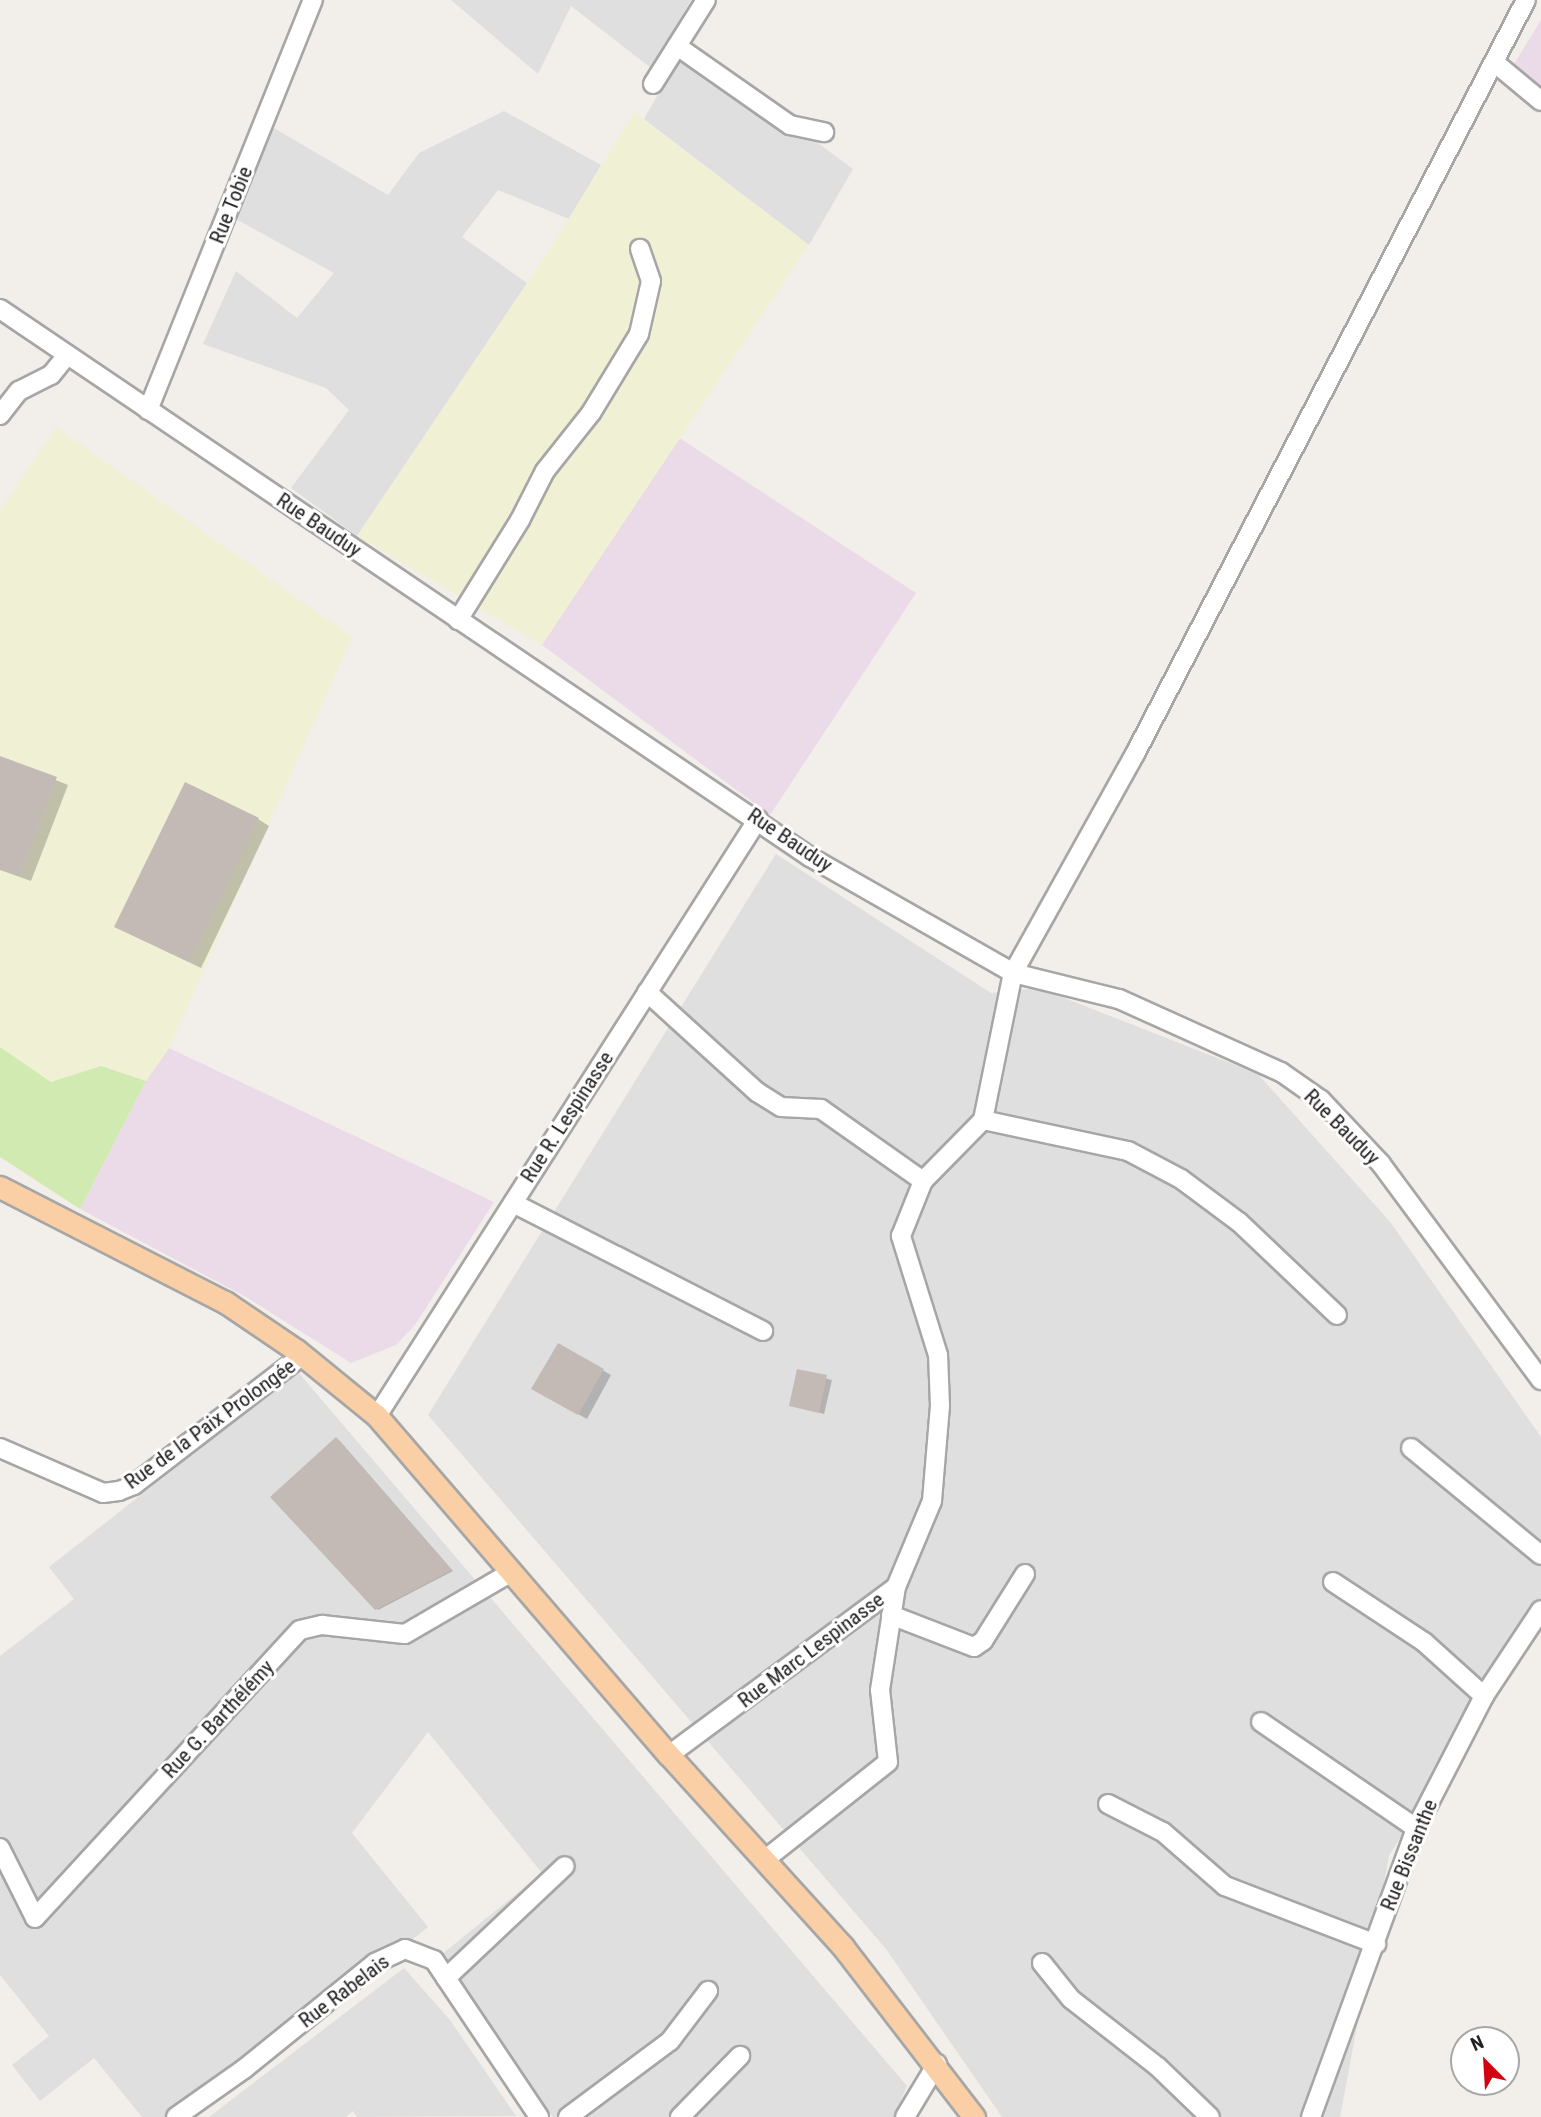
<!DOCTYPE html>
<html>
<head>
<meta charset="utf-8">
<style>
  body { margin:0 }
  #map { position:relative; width:1541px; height:2117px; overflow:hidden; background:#f2eee9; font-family:"Roboto Condensed",sans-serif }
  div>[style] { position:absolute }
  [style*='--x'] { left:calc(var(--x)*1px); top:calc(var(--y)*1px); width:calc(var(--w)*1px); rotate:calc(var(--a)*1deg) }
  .residential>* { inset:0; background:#e0dfdf }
  .industrial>* { inset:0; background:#ebdbe9 }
  .farmland>* { inset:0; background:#f0f0d5 }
  .grass>* { inset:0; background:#d1eab1 }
  .shadow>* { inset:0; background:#0003 }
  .building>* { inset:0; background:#c3bab5 }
  .roads { filter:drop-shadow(2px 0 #a6a6a6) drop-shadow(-2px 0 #a6a6a6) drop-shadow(0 2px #a6a6a6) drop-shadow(0 -2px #a6a6a6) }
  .minor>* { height:18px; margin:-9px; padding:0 9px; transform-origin:9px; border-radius:9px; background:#fff }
  .major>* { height:21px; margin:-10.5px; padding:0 10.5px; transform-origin:10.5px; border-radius:10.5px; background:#fbcfa5 }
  span { translate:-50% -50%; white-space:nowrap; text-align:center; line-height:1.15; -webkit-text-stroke:6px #fff; paint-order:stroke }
  .street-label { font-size:21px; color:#222 }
  .north { position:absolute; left:1450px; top:2026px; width:70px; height:70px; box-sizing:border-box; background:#fff; border:2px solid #a7a7a7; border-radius:50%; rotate:336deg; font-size:19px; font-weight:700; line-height:28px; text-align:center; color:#222 }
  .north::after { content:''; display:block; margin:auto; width:24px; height:32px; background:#d10312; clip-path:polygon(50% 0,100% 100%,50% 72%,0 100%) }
</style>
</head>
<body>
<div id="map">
  <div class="residential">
    <i style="clip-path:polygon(451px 0,691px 0,651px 68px,571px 6px,538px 74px)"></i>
    <i style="clip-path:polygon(686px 45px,853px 169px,809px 245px,644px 119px)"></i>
    <i style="clip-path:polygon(504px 111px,601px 165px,569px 219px,498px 190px,462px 237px,527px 283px,357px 536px,291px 488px,349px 410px,326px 388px,203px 344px,236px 271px,297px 318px,334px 273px,234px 218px,274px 128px,388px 195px,419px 153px)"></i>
    <i style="clip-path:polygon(776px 854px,991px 993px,1039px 988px,1258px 1074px,1391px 1223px,1541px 1437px,1541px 1603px,1389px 1856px,1340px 2117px,1002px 2117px,886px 1949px,428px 1415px)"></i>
    <i style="clip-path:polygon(298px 1372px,907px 2086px,894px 2117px,553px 2117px,430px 1964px,542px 1873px,428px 1732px,352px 1833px,428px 1927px,191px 2117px,142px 2117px,94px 2058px,40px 2101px,12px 2065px,49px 2036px,0 1975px,0 1656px,74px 1599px,49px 1567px)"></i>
    <i style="clip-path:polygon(404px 1968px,450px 2020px,516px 2116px,357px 2117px,353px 2111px,346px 2117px,209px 2117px)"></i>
  </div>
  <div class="industrial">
    <i style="clip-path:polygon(1541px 20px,1541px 86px,1514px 64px)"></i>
    <i style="clip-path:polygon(678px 437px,916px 593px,770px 815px,542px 645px)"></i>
    <i style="clip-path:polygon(169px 1048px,494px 1202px,415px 1325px,396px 1345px,351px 1363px,246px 1297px,80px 1209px,146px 1081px)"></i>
  </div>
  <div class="farmland">
    <i style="clip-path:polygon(634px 113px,809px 245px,542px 645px,357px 536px,543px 260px)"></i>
    <i style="clip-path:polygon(56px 427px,352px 637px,169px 1048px,146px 1081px,101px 1066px,51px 1082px,0 1047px,0 510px)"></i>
  </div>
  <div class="grass">
    <i style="clip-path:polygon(0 1047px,51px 1082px,101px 1066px,146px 1081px,80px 1209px,0 1157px)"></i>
  </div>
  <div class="shadow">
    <i style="clip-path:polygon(0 758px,68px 785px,31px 881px,0 870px)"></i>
    <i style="clip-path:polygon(258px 819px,269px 826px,201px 968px,128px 933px)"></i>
    <i style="clip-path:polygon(559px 1345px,611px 1375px,587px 1419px,534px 1389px)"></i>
    <i style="clip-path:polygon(799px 1371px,832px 1380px,824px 1414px,791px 1405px)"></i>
    <i style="clip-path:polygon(339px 1440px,453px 1571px,378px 1610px,376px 1608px)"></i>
  </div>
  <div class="building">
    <i style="clip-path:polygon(0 756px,57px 777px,19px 876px,0 869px)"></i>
    <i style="clip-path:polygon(185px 782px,259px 818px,189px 962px,114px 927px)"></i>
    <i style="clip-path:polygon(558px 1343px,604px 1369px,578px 1415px,531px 1389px)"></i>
    <i style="clip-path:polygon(797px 1369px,827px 1375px,819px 1413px,789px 1406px)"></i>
    <i style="clip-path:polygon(336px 1437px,452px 1570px,375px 1610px,270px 1497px)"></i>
  </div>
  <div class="roads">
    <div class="minor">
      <i style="--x:677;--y:46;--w:138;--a:35"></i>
      <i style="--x:790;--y:125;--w:35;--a:12"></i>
      <i style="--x:1494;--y:62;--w:61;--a:39.7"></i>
      <i style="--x:653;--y:84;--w:99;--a:-57.8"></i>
      <i style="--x:0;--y:309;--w:978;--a:34.08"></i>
      <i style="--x:810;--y:857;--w:234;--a:29.7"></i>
      <i style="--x:1013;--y:973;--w:109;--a:13.8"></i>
      <i style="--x:1119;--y:999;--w:178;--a:24.3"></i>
      <i style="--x:1281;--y:1072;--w:49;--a:35"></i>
      <i style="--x:1321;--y:1100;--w:88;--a:46.8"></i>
      <i style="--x:1381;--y:1164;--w:269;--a:53.5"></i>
      <i style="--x:148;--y:410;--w:442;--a:-68.1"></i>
      <i style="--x:0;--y:415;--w:31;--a:-52"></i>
      <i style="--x:19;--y:391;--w:36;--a:-27"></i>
      <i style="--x:51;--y:375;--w:26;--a:-51"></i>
      <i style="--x:458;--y:620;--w:118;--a:-58.2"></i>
      <i style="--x:520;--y:520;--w:55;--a:-63"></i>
      <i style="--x:545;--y:471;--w:74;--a:-51.6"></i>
      <i style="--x:591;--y:413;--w:92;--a:-58.7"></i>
      <i style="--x:639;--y:334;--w:54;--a:-77.2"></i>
      <i style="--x:651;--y:281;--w:34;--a:-109"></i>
      <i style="--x:647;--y:992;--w:149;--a:42.3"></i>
      <i style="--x:757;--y:1092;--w:28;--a:32"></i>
      <i style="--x:781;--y:1107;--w:40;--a:2.9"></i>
      <i style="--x:821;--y:1109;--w:125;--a:35.2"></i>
      <i style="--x:983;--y:1120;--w:148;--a:12.1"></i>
      <i style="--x:1128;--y:1151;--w:60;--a:27.8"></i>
      <i style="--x:1181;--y:1179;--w:72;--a:36.6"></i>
      <i style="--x:1239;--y:1222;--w:135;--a:43.5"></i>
      <i style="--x:513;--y:1203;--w:281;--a:27.1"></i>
      <i style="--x:377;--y:1416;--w:708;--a:-57.45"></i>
      <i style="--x:0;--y:1448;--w:112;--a:23.6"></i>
      <i style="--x:103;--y:1493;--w:16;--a:-7"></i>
      <i style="--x:119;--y:1491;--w:16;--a:-22"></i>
      <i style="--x:134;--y:1485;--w:213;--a:-37.6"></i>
      <i style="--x:1411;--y:1448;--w:168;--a:39.5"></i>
      <i style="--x:1333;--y:1582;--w:109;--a:33.4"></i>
      <i style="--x:1424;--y:1642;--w:81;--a:42"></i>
      <i style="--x:891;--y:1615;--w:89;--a:21.1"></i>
      <i style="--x:974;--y:1647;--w:11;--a:-34"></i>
      <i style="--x:983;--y:1641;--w:79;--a:-57.9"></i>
      <i style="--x:1261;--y:1722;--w:188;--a:34.4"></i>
      <i style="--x:669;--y:1755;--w:282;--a:-36.5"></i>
      <i style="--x:896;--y:1587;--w:93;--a:-67.3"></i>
      <i style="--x:932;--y:1501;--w:95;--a:-85.2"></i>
      <i style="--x:940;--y:1406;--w:51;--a:-92.2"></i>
      <i style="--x:938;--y:1355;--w:125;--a:-107.3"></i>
      <i style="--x:901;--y:1236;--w:59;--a:-68.2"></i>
      <i style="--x:923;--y:1181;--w:86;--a:-45.5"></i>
      <i style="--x:983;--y:1120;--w:150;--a:-78.5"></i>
      <i style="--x:1013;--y:973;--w:251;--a:-60.9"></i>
      <i style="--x:1135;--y:754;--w:849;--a:-62.59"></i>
      <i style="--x:1108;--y:1804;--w:62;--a:27"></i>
      <i style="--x:1163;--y:1832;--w:82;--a:41.1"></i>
      <i style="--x:1225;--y:1886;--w:162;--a:21"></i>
      <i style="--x:0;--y:1848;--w:78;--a:63.4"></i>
      <i style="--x:35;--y:1918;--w:391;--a:-47.4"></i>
      <i style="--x:300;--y:1630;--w:23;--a:-13"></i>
      <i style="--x:322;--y:1625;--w:83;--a:6.2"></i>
      <i style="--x:405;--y:1634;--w:121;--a:-30.2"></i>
      <i style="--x:767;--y:1858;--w:154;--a:-38.4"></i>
      <i style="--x:888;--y:1762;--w:72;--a:-96.3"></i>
      <i style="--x:880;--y:1690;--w:104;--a:-81.2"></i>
      <i style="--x:1042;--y:1963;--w:46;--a:51.1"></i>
      <i style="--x:1071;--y:1999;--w:110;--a:38"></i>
      <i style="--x:1158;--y:2067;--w:72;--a:43.9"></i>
      <i style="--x:446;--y:1978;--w:163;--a:-43.3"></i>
      <i style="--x:176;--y:2117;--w:83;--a:-35.2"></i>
      <i style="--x:244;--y:2069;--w:169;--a:-39"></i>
      <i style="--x:375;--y:1963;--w:33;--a:-25"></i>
      <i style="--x:405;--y:1949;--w:31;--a:21"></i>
      <i style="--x:434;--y:1960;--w:189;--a:56.2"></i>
      <i style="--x:568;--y:2117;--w:127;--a:-36.7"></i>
      <i style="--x:670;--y:2041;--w:63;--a:-52.8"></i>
      <i style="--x:680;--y:2117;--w:86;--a:-45.5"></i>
      <i style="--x:905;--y:2117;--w:62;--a:-58.9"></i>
      <i style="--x:1311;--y:2117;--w:307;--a:-70"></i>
      <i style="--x:1416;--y:1828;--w:148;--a:-62.7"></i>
      <i style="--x:1484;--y:1696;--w:103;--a:-56.5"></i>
    </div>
    <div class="major">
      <i style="--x:0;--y:1187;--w:253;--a:27.1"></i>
      <i style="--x:225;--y:1302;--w:86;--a:34.1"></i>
      <i style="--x:296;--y:1350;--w:104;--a:39.2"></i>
      <i style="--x:377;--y:1416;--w:447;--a:49.3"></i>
      <i style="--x:669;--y:1755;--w:259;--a:47.8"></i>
      <i style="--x:843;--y:1947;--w:215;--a:52.4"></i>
    </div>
  </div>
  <div class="street-label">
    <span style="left:231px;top:205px;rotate:-68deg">Rue Tobie</span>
    <span style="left:319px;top:525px;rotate:34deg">Rue Bauduy</span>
    <span style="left:790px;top:840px;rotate:34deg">Rue Bauduy</span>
    <span style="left:567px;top:1117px;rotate:-57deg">Rue R. Lespinasse</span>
    <span style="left:1342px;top:1127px;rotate:45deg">Rue Bauduy</span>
    <span style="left:210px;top:1424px;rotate:-36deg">Rue de la Paix Prolongée</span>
    <span style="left:811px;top:1650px;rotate:-37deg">Rue Marc Lespinasse</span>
    <span style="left:218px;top:1719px;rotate:-47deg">Rue G. Barthélémy</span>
    <span style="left:1409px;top:1855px;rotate:-68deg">Rue Bissanthe</span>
    <span style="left:344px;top:1991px;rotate:-37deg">Rue Rabelais</span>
  </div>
  <div class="north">N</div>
</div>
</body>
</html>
